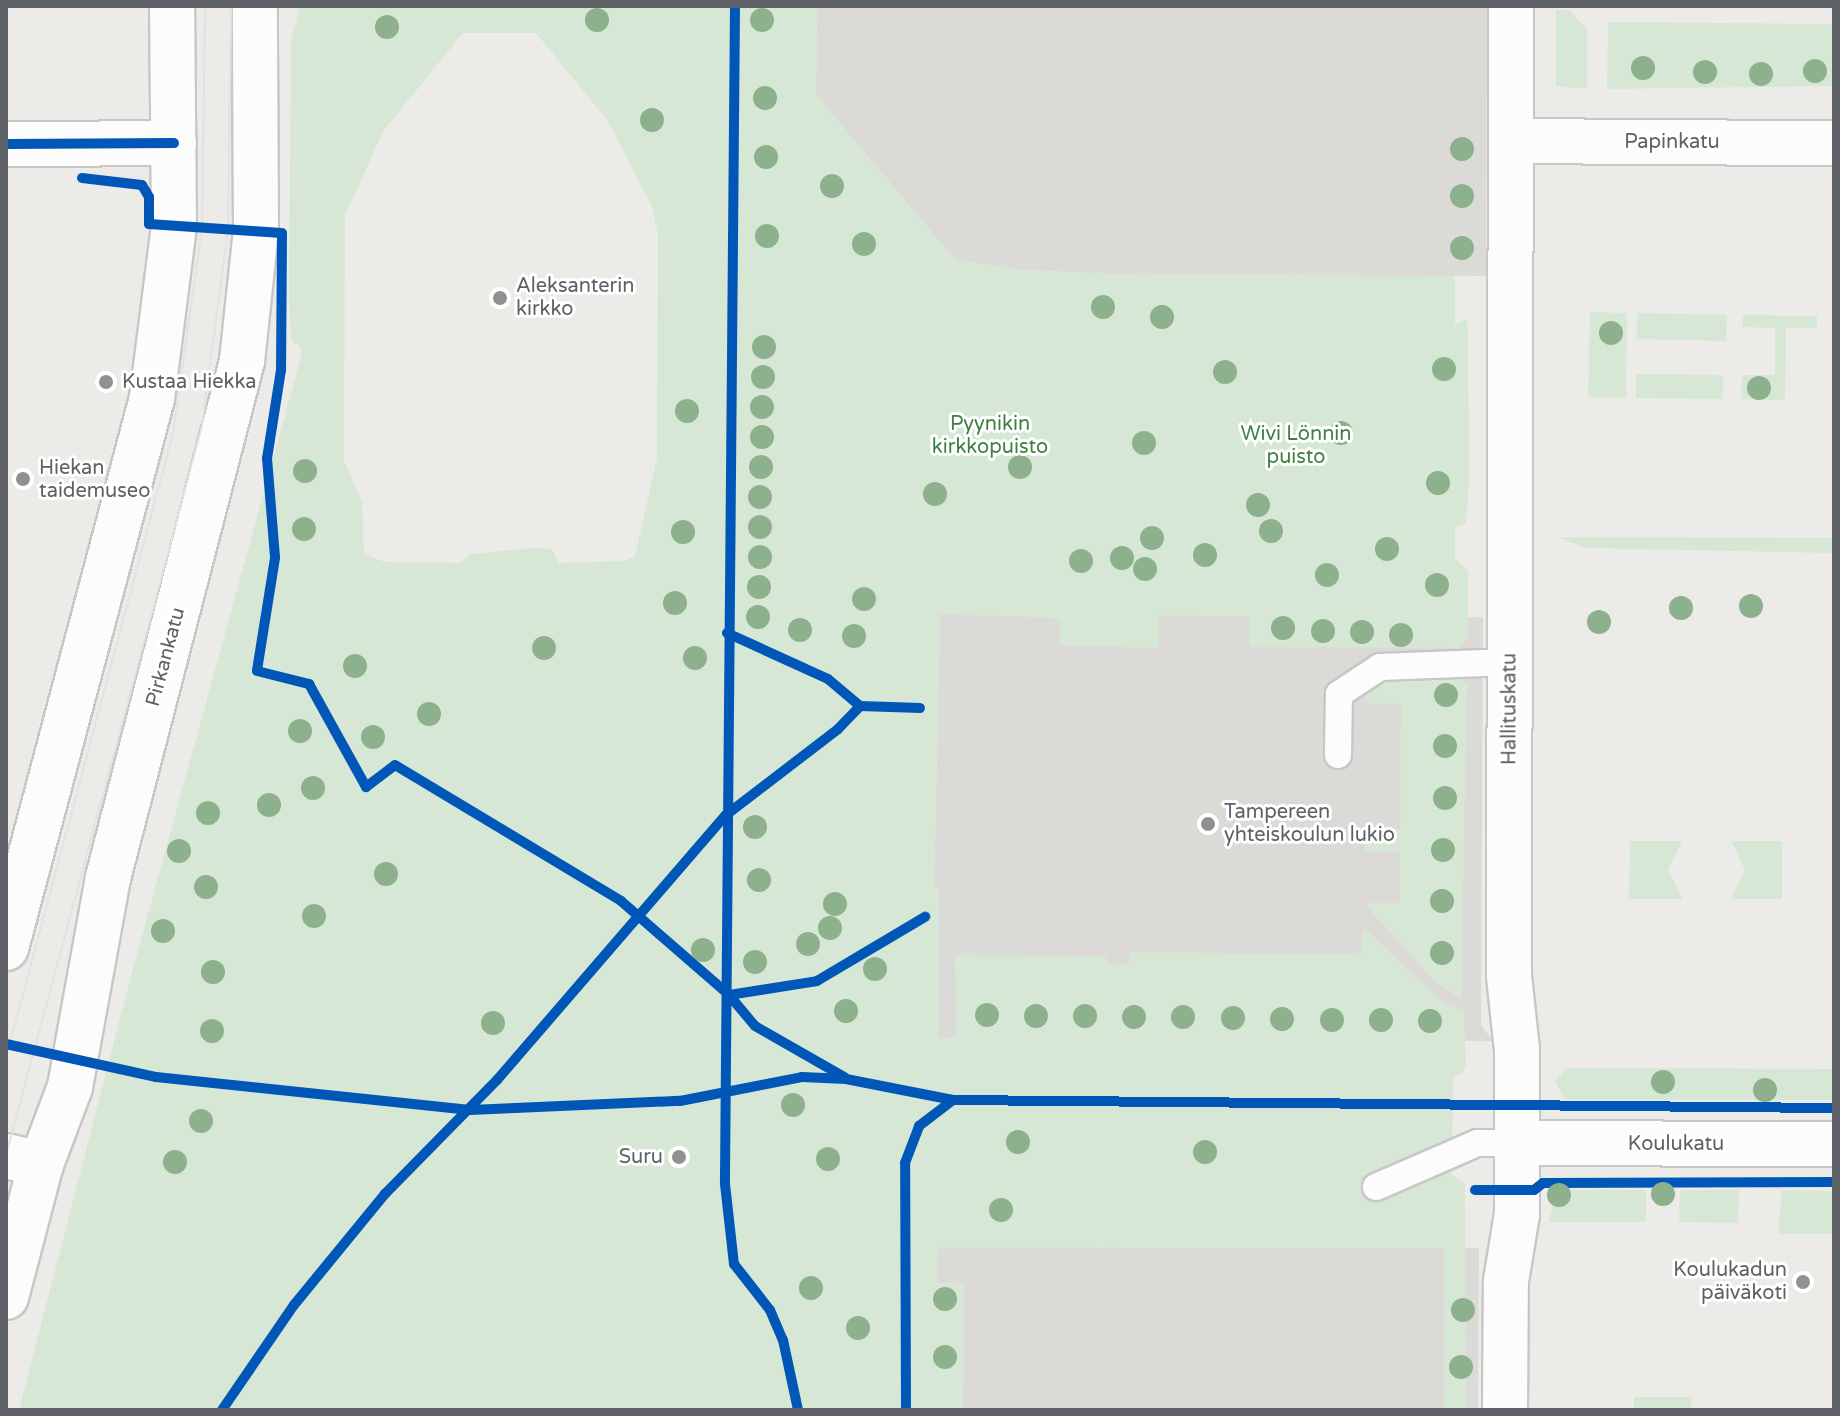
<!DOCTYPE html>
<html>
<head>
<meta charset="utf-8">
<style>
  body { margin:0 }
  #map { position:relative; width:1840px; height:1416px; overflow:hidden; background:#ecebe8; font-family:"Varela Round",sans-serif }
  div>[style] { position:absolute }
  [style*='--x'] { left:calc(var(--x)*1px); top:calc(var(--y)*1px); width:calc(var(--w)*1px); rotate:calc(var(--a)*1deg) }
  .education>* { inset:0; background:#dcdad7 }
  .green>* { inset:0; background:#d7e7d5 }
  .roads { filter:drop-shadow(2px 0 #c7c7c7) drop-shadow(-2px 0 #c7c7c7) drop-shadow(0 2px #c7c7c7) drop-shadow(0 -2px #c7c7c7) }
  .lane>* { height:26px; margin:-13px; padding:0 13px; transform-origin:13px; border-radius:13px; background:#fcfcfc }
  .street>* { height:44px; margin:-22px; padding:0 22px; transform-origin:22px; border-radius:22px; background:#fcfcfc }
  .secondary>* { height:44px; margin:-22px; padding:0 22px; transform-origin:22px; border-radius:22px; background:#fcfcfc }
  .tram>* { height:2px; margin:-1px; padding:0 1px; transform-origin:1px; border-radius:1px; background:#e3e2e2 }
  .cycleway>* { height:10px; margin:-5px; padding:0 5px; transform-origin:5px; border-radius:5px; background:#0057b8 }
  .trees>* { width:24px; height:24px; margin:-12px; border-radius:50%; background:#8db18d }
  .dots>* { width:22px; height:22px; translate:-50% -50%; box-sizing:border-box; border:4px solid #fff; border-radius:50% }
  span { translate:-50% -50%; white-space:nowrap; text-align:center; line-height:1.15; -webkit-text-stroke:6px #fff; paint-order:stroke }
  .street-label { font-size:20px; color:#5e6165 }
  .poi-label { font-size:20px; color:#5e6165 }
  .left { translate:0 -50%; text-align:left }
  .right { translate:-100% -50%; text-align:right }
  .park-label { font-size:20px; color:#408142 }
  .frame { position:absolute; inset:0; border:8px solid #5e6165; pointer-events:none }
</style>
</head>
<body>
<div id="map">
  <div class="education">
    <i style="clip-path:polygon(817px 6px,1487px 6px,1486px 276px,1138px 275px,1020px 270px,955px 260px,816px 95px)"></i>
    <i style="clip-path:polygon(940px 614px,1483px 617px,1481px 1025px,1493px 1041px,938px 1038px,939px 888px,934px 887px)"></i>
    <i style="clip-path:polygon(937px 1247px,1479px 1248px,1478px 1410px,937px 1410px)"></i>
  </div>
  <div class="green">
    <i style="clip-path:polygon(evenodd,300px 6px,817px 6px,816px 95px,955px 260px,1020px 270px,1138px 275px,1455px 276px,1455px 325px,1466px 318px,1468px 327px,1469px 480px,1466px 523px,1455px 527px,1455px 558px,1468px 571px,1468px 637px,1460px 648px,1249px 647px,1249px 616px,1159px 615px,1159px 648px,1060px 645px,1060px 618px,940px 614px,934px 887px,939px 887px,939px 1038px,956px 1037px,955px 955px,1105px 956px,1108px 965px,1129px 964px,1130px 952px,1361px 955px,1364px 928px,1444px 1003px,1464px 1011px,1466px 1066px,1461px 1075px,1453px 1076px,1452px 1175px,1465px 1183px,1466px 1410px,1444px 1410px,1444px 1248px,938px 1247px,937px 1283px,964px 1283px,963px 1410px,19px 1410px,132px 972px,301px 357px,301px 347px,291px 341px,289px 293px,291px 41px,300px 6px,463px 33px,536px 33px,607px 120px,652px 206px,658px 235px,657px 458px,635px 556px,624px 561px,558px 563px,552px 549px,534px 548px,471px 554px,460px 563px,385px 562px,364px 554px,362px 501px,344px 461px,345px 215px,384px 130px,463px 33px)"></i>
    <i style="clip-path:polygon(1556px 10px,1569px 10px,1587px 29px,1587px 89px,1556px 86px)"></i>
    <i style="clip-path:polygon(1608px 22px,1834px 24px,1834px 86px,1607px 89px)"></i>
    <i style="clip-path:polygon(1590px 312px,1627px 313px,1626px 398px,1588px 397px)"></i>
    <i style="clip-path:polygon(1637px 313px,1727px 315px,1726px 341px,1637px 339px)"></i>
    <i style="clip-path:polygon(1743px 315px,1817px 316px,1817px 328px,1786px 328px,1785px 400px,1741px 399px,1742px 375px,1775px 375px,1775px 328px,1742px 327px)"></i>
    <i style="clip-path:polygon(1636px 374px,1723px 375px,1723px 399px,1636px 398px)"></i>
    <i style="clip-path:polygon(1558px 537px,1834px 538px,1834px 553px,1584px 548px)"></i>
    <i style="clip-path:polygon(1432px 677px,1453px 677px,1467px 684px,1461px 1000px,1432px 979px,1364px 903px,1400px 903px,1400px 852px,1365px 852px,1365px 829px,1400px 829px,1401px 704px,1366px 703px,1366px 693px,1385px 682px)"></i>
    <i style="clip-path:polygon(1630px 841px,1682px 841px,1668px 870px,1683px 899px,1629px 899px)"></i>
    <i style="clip-path:polygon(1731px 841px,1782px 841px,1782px 899px,1731px 899px,1745px 870px)"></i>
    <i style="clip-path:polygon(1567px 1068px,1834px 1069px,1834px 1100px,1566px 1100px,1555px 1081px)"></i>
    <i style="clip-path:polygon(1556px 1190px,1646px 1190px,1646px 1222px,1549px 1222px)"></i>
    <i style="clip-path:polygon(1680px 1190px,1739px 1190px,1738px 1223px,1679px 1222px)"></i>
    <i style="clip-path:polygon(1782px 1190px,1834px 1191px,1834px 1234px,1778px 1234px)"></i>
    <i style="clip-path:polygon(1634px 1397px,1691px 1397px,1691px 1410px,1634px 1410px)"></i>
  </div>
  <div class="roads">
    <div class="lane">
      <i style="--x:1338;--y:755;--w:61;--a:-89.1"></i>
      <i style="--x:1339;--y:694;--w:49;--a:-33.4"></i>
      <i style="--x:1380;--y:667;--w:130;--a:-2.2"></i>
      <i style="--x:1376;--y:1187;--w:110;--a:-23.5"></i>
      <i style="--x:1477;--y:1143;--w:40;--a:0"></i>
    </div>
    <div class="street">
      <i style="--x:1511;--y:141;--w:323;--a:0.4"></i>
      <i style="--x:6;--y:144;--w:168;--a:-0.3"></i>
      <i style="--x:1517;--y:1143;--w:317;--a:0.2"></i>
      <i style="--x:1505;--y:1410;--w:129;--a:-89.6"></i>
      <i style="--x:1506;--y:1281;--w:68;--a:-80.7"></i>
      <i style="--x:1517;--y:1214;--w:164;--a:-90"></i>
      <i style="--x:1517;--y:1050;--w:74;--a:-96.2"></i>
      <i style="--x:1509;--y:976;--w:970;--a:-89.88"></i>
    </div>
    <div class="secondary">
      <i style="--x:6;--y:948;--w:569;--a:-75.13"></i>
      <i style="--x:152;--y:398;--w:173;--a:-82.7"></i>
      <i style="--x:174;--y:226;--w:220;--a:-90.5"></i>
      <i style="--x:6;--y:1156;--w:36;--a:13"></i>
      <i style="--x:6;--y:1297;--w:138;--a:-75.3"></i>
      <i style="--x:41;--y:1164;--w:82;--a:-69.4"></i>
      <i style="--x:70;--y:1087;--w:212;--a:-79.7"></i>
      <i style="--x:108;--y:878;--w:534;--a:-75.47"></i>
      <i style="--x:242;--y:361;--w:131;--a:-83.9"></i>
      <i style="--x:256;--y:231;--w:225;--a:-90.3"></i>
    </div>
  </div>
  <div class="tram">
    <i style="--x:6;--y:1058;--w:646;--a:-75.02"></i>
    <i style="--x:173;--y:434;--w:209;--a:-82"></i>
    <i style="--x:202;--y:227;--w:221;--a:-89.2"></i>
    <i style="--x:6;--y:1155;--w:755;--a:-74.95"></i>
    <i style="--x:202;--y:426;--w:199;--a:-82.5"></i>
    <i style="--x:228;--y:229;--w:223;--a:-89.2"></i>
  </div>
  <div class="cycleway">
    <i style="--x:735;--y:6;--w:1178;--a:90.49"></i>
    <i style="--x:725;--y:1184;--w:81;--a:83.6"></i>
    <i style="--x:734;--y:1264;--w:58;--a:52"></i>
    <i style="--x:770;--y:1310;--w:33;--a:67"></i>
    <i style="--x:783;--y:1340;--w:72;--a:77.9"></i>
    <i style="--x:6;--y:144;--w:168;--a:-0.3"></i>
    <i style="--x:82;--y:178;--w:60;--a:6.7"></i>
    <i style="--x:142;--y:185;--w:14;--a:60"></i>
    <i style="--x:149;--y:197;--w:27;--a:90"></i>
    <i style="--x:149;--y:224;--w:133;--a:3.9"></i>
    <i style="--x:282;--y:233;--w:137;--a:90.4"></i>
    <i style="--x:281;--y:370;--w:89;--a:99"></i>
    <i style="--x:267;--y:458;--w:100;--a:85.4"></i>
    <i style="--x:275;--y:558;--w:114;--a:99.1"></i>
    <i style="--x:257;--y:671;--w:54;--a:14"></i>
    <i style="--x:309;--y:684;--w:118;--a:61"></i>
    <i style="--x:366;--y:787;--w:36;--a:-37"></i>
    <i style="--x:395;--y:765;--w:264;--a:31"></i>
    <i style="--x:621;--y:901;--w:143;--a:41"></i>
    <i style="--x:729;--y:995;--w:40;--a:50"></i>
    <i style="--x:755;--y:1026;--w:103;--a:29.8"></i>
    <i style="--x:727;--y:633;--w:111;--a:24.5"></i>
    <i style="--x:828;--y:679;--w:42;--a:40.2"></i>
    <i style="--x:860;--y:706;--w:60;--a:1.9"></i>
    <i style="--x:729;--y:995;--w:89;--a:-9"></i>
    <i style="--x:817;--y:981;--w:126;--a:-30.7"></i>
    <i style="--x:6;--y:1044;--w:154;--a:12.4"></i>
    <i style="--x:156;--y:1077;--w:316;--a:6"></i>
    <i style="--x:470;--y:1110;--w:210;--a:-2.5"></i>
    <i style="--x:680;--y:1101;--w:124;--a:-11.1"></i>
    <i style="--x:802;--y:1077;--w:44;--a:2.6"></i>
    <i style="--x:846;--y:1079;--w:109;--a:11.1"></i>
    <i style="--x:953;--y:1100;--w:881;--a:0.52"></i>
    <i style="--x:1475;--y:1190;--w:59;--a:0"></i>
    <i style="--x:1534;--y:1190;--w:11;--a:-38"></i>
    <i style="--x:1543;--y:1183;--w:291;--a:-0.2"></i>
    <i style="--x:222;--y:1410;--w:127;--a:-55.6"></i>
    <i style="--x:294;--y:1305;--w:144;--a:-50.7"></i>
    <i style="--x:385;--y:1194;--w:160;--a:-45.5"></i>
    <i style="--x:497;--y:1080;--w:350;--a:-49.2"></i>
    <i style="--x:726;--y:815;--w:141;--a:-37.5"></i>
    <i style="--x:838;--y:729;--w:32;--a:-46"></i>
    <i style="--x:906;--y:1410;--w:247;--a:-90.2"></i>
    <i style="--x:905;--y:1163;--w:40;--a:-69"></i>
    <i style="--x:919;--y:1126;--w:43;--a:-37.4"></i>
  </div>
  <div class="trees">
    <i style="left:597px;top:20px"></i>
    <i style="left:762px;top:20px"></i>
    <i style="left:387px;top:27px"></i>
    <i style="left:1643px;top:68px"></i>
    <i style="left:1815px;top:71px"></i>
    <i style="left:1705px;top:72px"></i>
    <i style="left:1761px;top:74px"></i>
    <i style="left:765px;top:98px"></i>
    <i style="left:652px;top:120px"></i>
    <i style="left:1462px;top:149px"></i>
    <i style="left:766px;top:157px"></i>
    <i style="left:832px;top:186px"></i>
    <i style="left:1462px;top:196px"></i>
    <i style="left:767px;top:236px"></i>
    <i style="left:864px;top:244px"></i>
    <i style="left:1462px;top:248px"></i>
    <i style="left:1103px;top:307px"></i>
    <i style="left:1162px;top:317px"></i>
    <i style="left:1611px;top:333px"></i>
    <i style="left:764px;top:347px"></i>
    <i style="left:1444px;top:369px"></i>
    <i style="left:1225px;top:372px"></i>
    <i style="left:763px;top:377px"></i>
    <i style="left:1759px;top:388px"></i>
    <i style="left:762px;top:407px"></i>
    <i style="left:687px;top:411px"></i>
    <i style="left:1341px;top:433px"></i>
    <i style="left:762px;top:437px"></i>
    <i style="left:1144px;top:443px"></i>
    <i style="left:761px;top:467px"></i>
    <i style="left:1020px;top:467px"></i>
    <i style="left:305px;top:471px"></i>
    <i style="left:1438px;top:483px"></i>
    <i style="left:935px;top:494px"></i>
    <i style="left:760px;top:497px"></i>
    <i style="left:1258px;top:505px"></i>
    <i style="left:760px;top:527px"></i>
    <i style="left:304px;top:529px"></i>
    <i style="left:1271px;top:531px"></i>
    <i style="left:683px;top:532px"></i>
    <i style="left:1152px;top:538px"></i>
    <i style="left:1387px;top:549px"></i>
    <i style="left:1205px;top:555px"></i>
    <i style="left:760px;top:557px"></i>
    <i style="left:1122px;top:558px"></i>
    <i style="left:1081px;top:561px"></i>
    <i style="left:1145px;top:569px"></i>
    <i style="left:1327px;top:575px"></i>
    <i style="left:1437px;top:585px"></i>
    <i style="left:759px;top:587px"></i>
    <i style="left:864px;top:599px"></i>
    <i style="left:675px;top:603px"></i>
    <i style="left:1751px;top:606px"></i>
    <i style="left:1681px;top:608px"></i>
    <i style="left:758px;top:617px"></i>
    <i style="left:1599px;top:622px"></i>
    <i style="left:1283px;top:628px"></i>
    <i style="left:800px;top:630px"></i>
    <i style="left:1323px;top:631px"></i>
    <i style="left:1362px;top:632px"></i>
    <i style="left:1401px;top:635px"></i>
    <i style="left:854px;top:636px"></i>
    <i style="left:544px;top:648px"></i>
    <i style="left:695px;top:658px"></i>
    <i style="left:355px;top:666px"></i>
    <i style="left:1446px;top:695px"></i>
    <i style="left:429px;top:714px"></i>
    <i style="left:300px;top:731px"></i>
    <i style="left:373px;top:737px"></i>
    <i style="left:1445px;top:746px"></i>
    <i style="left:313px;top:788px"></i>
    <i style="left:1445px;top:798px"></i>
    <i style="left:269px;top:805px"></i>
    <i style="left:208px;top:813px"></i>
    <i style="left:755px;top:827px"></i>
    <i style="left:1443px;top:850px"></i>
    <i style="left:179px;top:851px"></i>
    <i style="left:386px;top:874px"></i>
    <i style="left:759px;top:880px"></i>
    <i style="left:206px;top:887px"></i>
    <i style="left:1442px;top:901px"></i>
    <i style="left:835px;top:904px"></i>
    <i style="left:314px;top:916px"></i>
    <i style="left:830px;top:928px"></i>
    <i style="left:163px;top:931px"></i>
    <i style="left:808px;top:944px"></i>
    <i style="left:703px;top:950px"></i>
    <i style="left:1442px;top:953px"></i>
    <i style="left:755px;top:962px"></i>
    <i style="left:875px;top:969px"></i>
    <i style="left:213px;top:972px"></i>
    <i style="left:846px;top:1011px"></i>
    <i style="left:987px;top:1015px"></i>
    <i style="left:1036px;top:1016px"></i>
    <i style="left:1085px;top:1016px"></i>
    <i style="left:1134px;top:1017px"></i>
    <i style="left:1183px;top:1017px"></i>
    <i style="left:1233px;top:1018px"></i>
    <i style="left:1282px;top:1019px"></i>
    <i style="left:1332px;top:1020px"></i>
    <i style="left:1381px;top:1020px"></i>
    <i style="left:1430px;top:1021px"></i>
    <i style="left:493px;top:1023px"></i>
    <i style="left:212px;top:1031px"></i>
    <i style="left:1663px;top:1082px"></i>
    <i style="left:1765px;top:1090px"></i>
    <i style="left:793px;top:1105px"></i>
    <i style="left:201px;top:1121px"></i>
    <i style="left:1018px;top:1142px"></i>
    <i style="left:1205px;top:1152px"></i>
    <i style="left:828px;top:1159px"></i>
    <i style="left:175px;top:1162px"></i>
    <i style="left:1663px;top:1194px"></i>
    <i style="left:1559px;top:1195px"></i>
    <i style="left:1001px;top:1210px"></i>
    <i style="left:811px;top:1288px"></i>
    <i style="left:945px;top:1299px"></i>
    <i style="left:1463px;top:1310px"></i>
    <i style="left:858px;top:1328px"></i>
    <i style="left:945px;top:1357px"></i>
    <i style="left:1461px;top:1367px"></i>
  </div>
  <div class="dots">
    <i style="left:500px;top:298px;background:#909193"></i>
    <i style="left:106px;top:382px;background:#909193"></i>
    <i style="left:23px;top:479px;background:#909193"></i>
    <i style="left:1208px;top:824px;background:#909193"></i>
    <i style="left:679px;top:1157px;background:#909193"></i>
    <i style="left:1803px;top:1282px;background:#909193"></i>
  </div>
  <div class="street-label">
    <span style="left:1672px;top:142px">Papinkatu</span>
    <span style="left:166px;top:657px;rotate:-75deg">Pirkankatu</span>
    <span style="left:1510px;top:709px;rotate:-90deg">Hallituskatu</span>
    <span style="left:1676px;top:1144px">Koulukatu</span>
  </div>
  <div class="poi-label">
    <span class="left" style="left:516px;top:298px">Aleksanterin<br>kirkko</span>
    <span class="left" style="left:122px;top:382px">Kustaa Hiekka</span>
    <span class="left" style="left:39px;top:480px">Hiekan<br>taidemuseo</span>
    <span class="left" style="left:1224px;top:824px">Tampereen<br>yhteiskoulun lukio</span>
    <span class="right" style="left:663px;top:1157px">Suru</span>
    <span class="right" style="left:1787px;top:1282px">Koulukadun<br>päiväkoti</span>
  </div>
  <div class="park-label">
    <span style="left:990px;top:436px">Pyynikin<br>kirkkopuisto</span>
    <span style="left:1296px;top:446px">Wivi Lönnin<br>puisto</span>
  </div>
  <div class="frame"></div>
</div>
</body>
</html>
